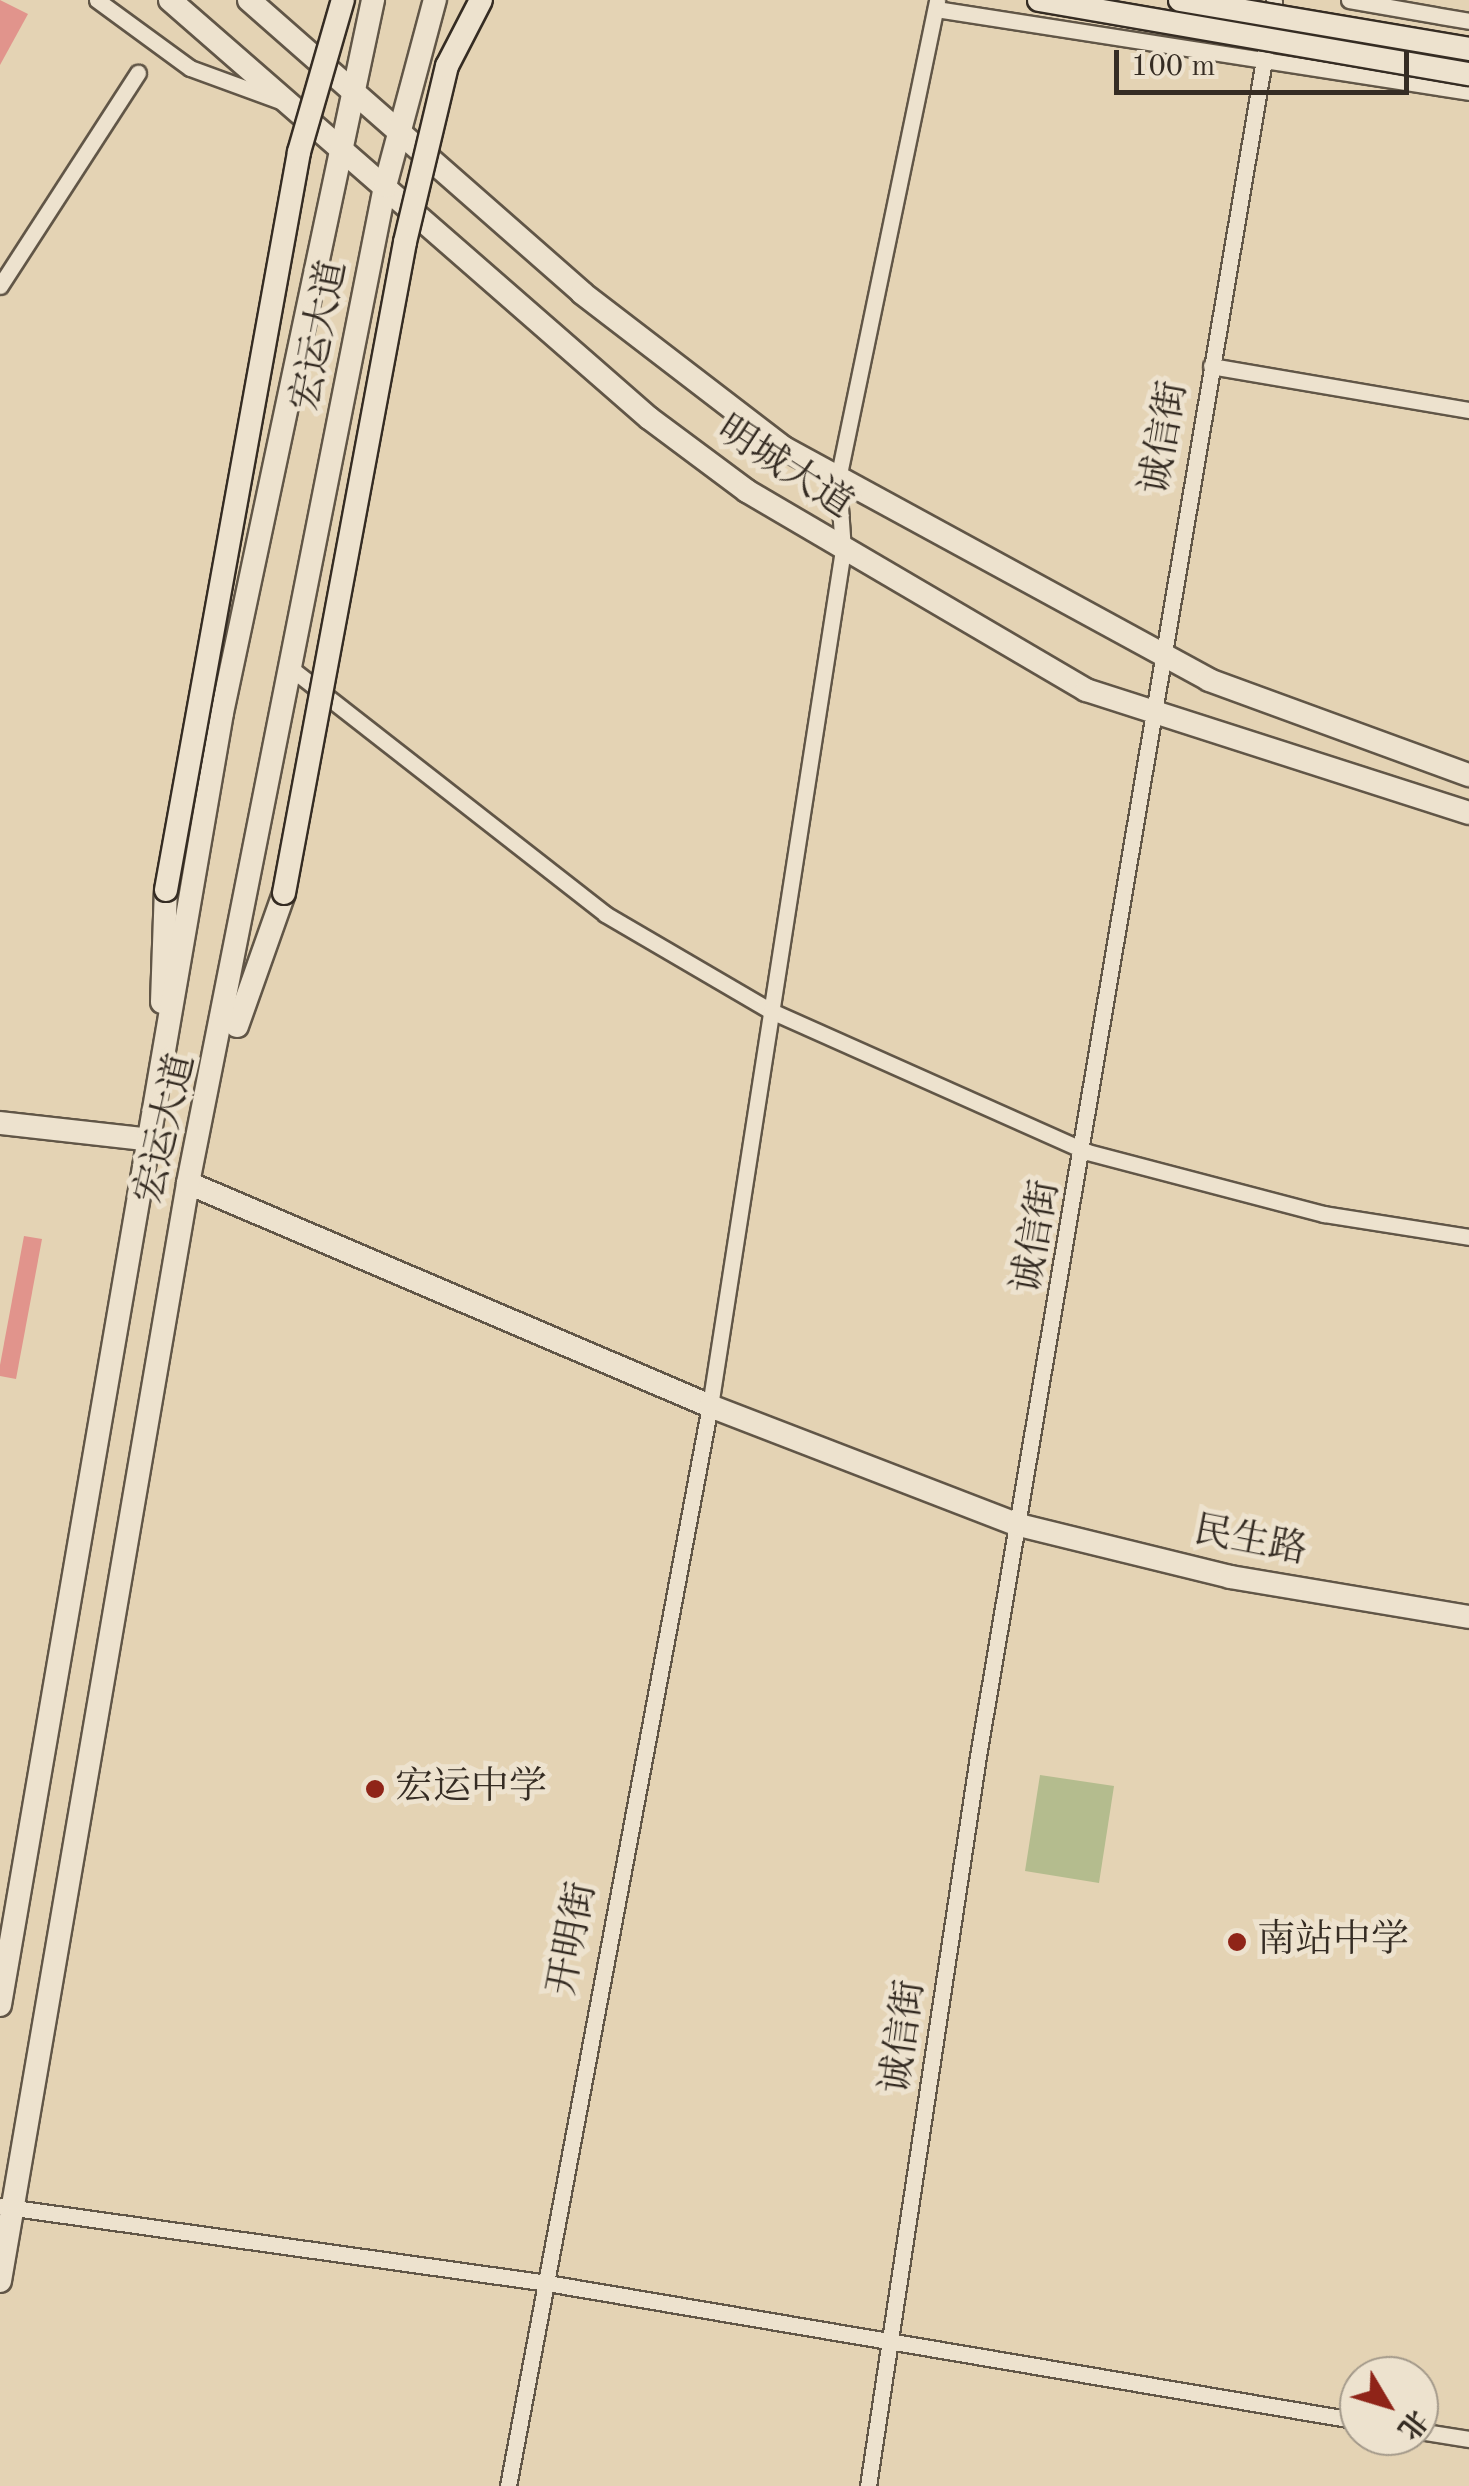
<!DOCTYPE html>
<html>
<head>
<meta charset="utf-8">
<style>
  body { margin:0 }
  #map { position:relative; width:1469px; height:2486px; overflow:hidden; background:#e4d3b4; font-family:"Old Standard TT","Noto Serif SC",serif }
  div>[style] { position:absolute }
  [style*='--x'] { left:calc(var(--x)*1px); top:calc(var(--y)*1px); width:calc(var(--w)*1px); rotate:calc(var(--a)*1deg) }
  .green>* { inset:0; background:#b4bc8e }
  .building>* { inset:0; background:#e1948c }
  .roads { filter:drop-shadow(2px 0 #615647) drop-shadow(-2px 0 #615647) drop-shadow(0 2px #615647) drop-shadow(0 -2px #615647) }
  .street>* { height:15px; margin:-7.5px; padding:0 7.5px; transform-origin:7.5px; border-radius:7.5px; background:#ede2ce }
  .secondary>* { height:22px; margin:-11px; padding:0 11px; transform-origin:11px; border-radius:11px; background:#ede2ce }
  .bridges { filter:drop-shadow(2px 0 #352c23) drop-shadow(-2px 0 #352c23) drop-shadow(0 2px #352c23) drop-shadow(0 -2px #352c23) }
  .secondary-bridge>* { height:22px; margin:-11px; padding:0 11px; transform-origin:11px; border-radius:11px; background:#ede2ce }
  .dots>* { width:28px; height:28px; translate:-50% -50%; box-sizing:border-box; border:5px solid #ede2ce; border-radius:50% }
  span { translate:-50% -50%; white-space:nowrap; text-align:center; line-height:1.15; -webkit-text-stroke:10px #ede2ce; paint-order:stroke }
  .street-label { font-size:38px; color:#352c23 }
  .poi-label { font-size:38px; color:#352c23 }
  .left { translate:0 -50%; text-align:left }
  .north { position:absolute; left:1339px; top:2356px; width:100px; height:100px; box-sizing:border-box; background:#ede2ce; border:2px solid #a3998a; border-radius:50%; rotate:128deg; font-size:28px; font-weight:700; line-height:40px; text-align:center; color:#352c23 }
  .north::after { content:''; display:block; margin:auto; width:35px; height:45px; background:#8f2418; clip-path:polygon(50% 0,100% 100%,50% 72%,0 100%) }
  .scale { position:absolute; left:1114px; top:50px; width:295px; height:45px; box-sizing:border-box; border:5px solid #352c23; border-top:0; padding-left:12px; font-size:30px; line-height:35px; white-space:nowrap; color:#352c23; -webkit-text-stroke:8px #ede2ce; paint-order:stroke }
</style>
</head>
<body>
<div id="map">
  <div class="green">
    <i style="clip-path:polygon(1040px 1775px,1114px 1786px,1099px 1883px,1025px 1871px)"></i>
  </div>
  <div class="building">
    <i style="clip-path:polygon(0 0,28px 14px,0 65px)"></i>
    <i style="clip-path:polygon(24px 1236px,42px 1239px,16px 1379px,0 1376px,0 1365px)"></i>
  </div>
  <div class="roads">
    <div class="street">
      <i style="--x:97;--y:0;--w:115;--a:36.2"></i>
      <i style="--x:190;--y:68;--w:96;--a:20.1"></i>
      <i style="--x:1349;--y:0;--w:122;--a:9.9"></i>
      <i style="--x:936;--y:9;--w:539;--a:8.85"></i>
      <i style="--x:0;--y:286;--w:254;--a:-57.1"></i>
      <i style="--x:1211;--y:366;--w:262;--a:9.7"></i>
      <i style="--x:293;--y:670;--w:396;--a:38"></i>
      <i style="--x:605;--y:914;--w:192;--a:30.3"></i>
      <i style="--x:771;--y:1011;--w:346;--a:24"></i>
      <i style="--x:1087;--y:1152;--w:245;--a:14.7"></i>
      <i style="--x:1324;--y:1214;--w:147;--a:9"></i>
      <i style="--x:0;--y:2206;--w:546;--a:8"></i>
      <i style="--x:541;--y:2282;--w:830;--a:9.64"></i>
      <i style="--x:1419;--y:2431;--w:51;--a:9.1"></i>
      <i style="--x:508;--y:2486;--w:1099;--a:-79.41"></i>
      <i style="--x:710;--y:1406;--w:866;--a:-81.17"></i>
      <i style="--x:843;--y:550;--w:71;--a:-94"></i>
      <i style="--x:838;--y:479;--w:489;--a:-78.3"></i>
      <i style="--x:868;--y:2486;--w:738;--a:-81.43"></i>
      <i style="--x:978;--y:1756;--w:1781;--a:-80.43"></i>
    </div>
    <div class="secondary">
      <i style="--x:170;--y:0;--w:636;--a:41.11"></i>
      <i style="--x:649;--y:418;--w:122;--a:36.7"></i>
      <i style="--x:747;--y:491;--w:393;--a:30.4"></i>
      <i style="--x:1086;--y:690;--w:402;--a:17.8"></i>
      <i style="--x:249;--y:0;--w:444;--a:41.3"></i>
      <i style="--x:582;--y:293;--w:255;--a:37.5"></i>
      <i style="--x:784;--y:448;--w:484;--a:28.6"></i>
      <i style="--x:1209;--y:680;--w:277;--a:20.1"></i>
      <i style="--x:162;--y:1002;--w:112;--a:-88"></i>
      <i style="--x:237;--y:1026;--w:141;--a:-70.5"></i>
      <i style="--x:0;--y:1123;--w:152;--a:6.4"></i>
      <i style="--x:188;--y:1183;--w:568;--a:23.13"></i>
      <i style="--x:710;--y:1406;--w:331;--a:21.1"></i>
      <i style="--x:1019;--y:1525;--w:217;--a:13.8"></i>
      <i style="--x:1230;--y:1577;--w:242;--a:9.5"></i>
      <i style="--x:0;--y:2005;--w:1311;--a:-80.25"></i>
      <i style="--x:222;--y:713;--w:729;--a:-78.04"></i>
      <i style="--x:0;--y:2281;--w:1114;--a:-80.28"></i>
      <i style="--x:188;--y:1183;--w:1016;--a:-78.82"></i>
      <i style="--x:385;--y:186;--w:193;--a:-75"></i>
    </div>
  </div>
  <div class="bridges">
    <div class="secondary-bridge">
      <i style="--x:1039;--y:0;--w:436;--a:9.8"></i>
      <i style="--x:1180;--y:0;--w:293;--a:9.6"></i>
      <i style="--x:166;--y:890;--w:750;--a:-79.78"></i>
      <i style="--x:299;--y:152;--w:158;--a:-73.9"></i>
      <i style="--x:284;--y:893;--w:662;--a:-79.47"></i>
      <i style="--x:405;--y:242;--w:181;--a:-76.6"></i>
      <i style="--x:447;--y:66;--w:74;--a:-62.7"></i>
    </div>
  </div>
  <div class="dots">
    <i style="left:375px;top:1789px;background:#8f2418"></i>
    <i style="left:1237px;top:1942px;background:#8f2418"></i>
  </div>
  <div class="street-label">
    <span style="left:321px;top:336px;rotate:-79deg">宏运大道</span>
    <span style="left:1166px;top:438px;rotate:-80deg">诚信街</span>
    <span style="left:784px;top:469px;rotate:33deg">明城大道</span>
    <span style="left:167px;top:1129px;rotate:-77deg">宏运大道</span>
    <span style="left:1038px;top:1237px;rotate:-80deg">诚信街</span>
    <span style="left:1250px;top:1542px;rotate:11deg">民生路</span>
    <span style="left:574px;top:1939px;rotate:-79deg">开明街</span>
    <span style="left:905px;top:2037px;rotate:-82deg">诚信街</span>
  </div>
  <div class="poi-label">
    <span class="left" style="left:395px;top:1789px">宏运中学</span>
    <span class="left" style="left:1257px;top:1942px">南站中学</span>
  </div>
  <div class="north">北</div>
  <div class="scale">100 m</div>
</div>
</body>
</html>
